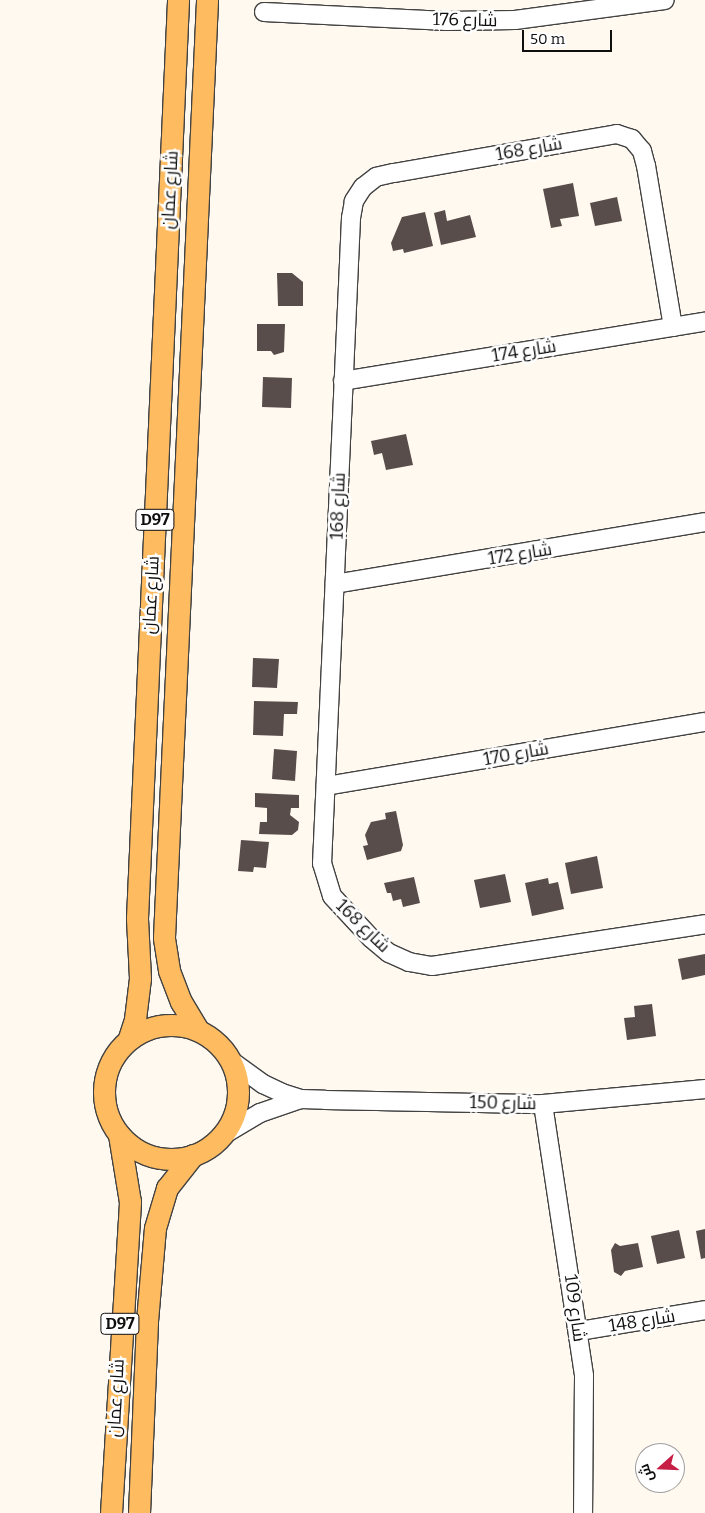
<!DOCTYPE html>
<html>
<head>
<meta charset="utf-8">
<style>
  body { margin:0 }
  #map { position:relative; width:705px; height:1513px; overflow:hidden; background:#fff9f0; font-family:Bitter,Cairo,serif }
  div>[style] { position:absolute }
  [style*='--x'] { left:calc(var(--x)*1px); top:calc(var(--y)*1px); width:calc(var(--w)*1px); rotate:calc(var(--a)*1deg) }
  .building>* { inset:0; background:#584d4a }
  .roads { filter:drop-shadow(1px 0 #424242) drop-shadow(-1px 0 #424242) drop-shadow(0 1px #424242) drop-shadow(0 -1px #424242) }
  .minor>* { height:18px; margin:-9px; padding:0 9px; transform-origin:9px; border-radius:9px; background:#fff }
  .major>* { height:21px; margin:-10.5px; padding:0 10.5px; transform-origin:10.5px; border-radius:10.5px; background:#ffbb60 }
  .major>.ring { margin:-10.5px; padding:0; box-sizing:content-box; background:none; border:21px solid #ffbb60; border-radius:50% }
  span { translate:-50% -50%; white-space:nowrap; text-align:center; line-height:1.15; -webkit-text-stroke:5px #fff; paint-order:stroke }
  .shield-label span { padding:1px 4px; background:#fff; border:1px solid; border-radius:4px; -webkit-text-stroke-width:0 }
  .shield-label { font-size:16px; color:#0f0f0f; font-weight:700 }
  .street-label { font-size:18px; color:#0f0f0f }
  .north { position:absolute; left:635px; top:1443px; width:50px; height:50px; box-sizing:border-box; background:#fff; border:1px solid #9f9f9f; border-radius:50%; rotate:250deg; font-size:14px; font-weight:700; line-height:20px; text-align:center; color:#0f0f0f }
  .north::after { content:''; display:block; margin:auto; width:18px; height:22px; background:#c71e46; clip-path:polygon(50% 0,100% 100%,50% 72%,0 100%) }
  .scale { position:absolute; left:522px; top:30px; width:90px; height:22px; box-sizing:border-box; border:2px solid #0f0f0f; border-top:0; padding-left:6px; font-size:15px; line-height:18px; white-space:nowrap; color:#0f0f0f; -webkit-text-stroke:4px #fff; paint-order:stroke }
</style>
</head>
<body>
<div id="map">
  <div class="building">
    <i style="clip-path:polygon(573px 183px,579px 216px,560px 219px,562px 226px,551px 228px,543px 189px)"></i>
    <i style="clip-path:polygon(617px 197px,622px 221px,595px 226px,590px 203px)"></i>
    <i style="clip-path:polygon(445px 210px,447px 221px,470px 215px,476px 237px,441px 245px,434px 213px)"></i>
    <i style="clip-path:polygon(425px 212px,433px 246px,404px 253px,403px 249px,393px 251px,391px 243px,402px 217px)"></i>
    <i style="clip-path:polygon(277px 273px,292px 273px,303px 282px,303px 306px,278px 306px)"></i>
    <i style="clip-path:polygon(257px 324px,285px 324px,284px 352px,274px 355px,271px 351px,257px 351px)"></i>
    <i style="clip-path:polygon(263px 377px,292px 378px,291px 408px,262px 407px)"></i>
    <i style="clip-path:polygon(406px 434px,413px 465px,386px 470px,382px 453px,374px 455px,371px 441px)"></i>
    <i style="clip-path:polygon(253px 658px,279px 659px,277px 688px,252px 687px)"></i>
    <i style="clip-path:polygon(254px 701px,298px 702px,297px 714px,284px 714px,283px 736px,253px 735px)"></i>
    <i style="clip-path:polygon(274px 749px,297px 751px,295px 781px,272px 779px)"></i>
    <i style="clip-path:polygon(255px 793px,299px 795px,299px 808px,291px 808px,290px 815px,299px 822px,298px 830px,292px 835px,259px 834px,260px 822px,267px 822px,267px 808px,255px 807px)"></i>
    <i style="clip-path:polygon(396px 811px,403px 845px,401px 851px,367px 860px,363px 846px,368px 845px,365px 835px,371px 822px,386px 819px,385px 813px)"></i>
    <i style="clip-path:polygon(241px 840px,269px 842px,266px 868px,254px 867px,253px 872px,238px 871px)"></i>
    <i style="clip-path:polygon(597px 856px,603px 888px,571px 894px,565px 863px)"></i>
    <i style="clip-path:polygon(505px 874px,511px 902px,480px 908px,474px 880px)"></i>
    <i style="clip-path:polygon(414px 877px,420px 903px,403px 907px,401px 899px,393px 901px,391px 893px,387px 893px,384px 883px)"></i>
    <i style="clip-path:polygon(548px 878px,549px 884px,558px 882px,564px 909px,532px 916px,525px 883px)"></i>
    <i style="clip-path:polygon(705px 954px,705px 975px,682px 980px,678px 959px)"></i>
    <i style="clip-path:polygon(652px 1004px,656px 1036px,627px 1040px,624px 1018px,635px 1017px,634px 1006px)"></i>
    <i style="clip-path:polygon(705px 1229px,705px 1258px,701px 1259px,696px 1231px)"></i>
    <i style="clip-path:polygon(679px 1230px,685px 1258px,657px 1264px,651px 1236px)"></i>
    <i style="clip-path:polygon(615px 1243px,620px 1246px,638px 1243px,643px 1267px,625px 1271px,621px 1276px,614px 1272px,611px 1250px)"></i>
  </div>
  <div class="roads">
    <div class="minor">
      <i style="--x:264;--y:12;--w:183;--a:2.8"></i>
      <i style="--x:447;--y:21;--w:68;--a:-0.8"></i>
      <i style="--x:515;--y:20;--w:151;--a:-7.6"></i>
      <i style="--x:673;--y:327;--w:163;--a:-99.5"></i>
      <i style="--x:646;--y:166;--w:16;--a:-105"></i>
      <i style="--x:642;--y:151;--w:16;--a:-130"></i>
      <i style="--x:632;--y:139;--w:16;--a:-162"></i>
      <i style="--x:617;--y:134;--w:227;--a:170.1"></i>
      <i style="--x:393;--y:173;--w:17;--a:167"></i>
      <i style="--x:376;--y:177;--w:16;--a:142"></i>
      <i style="--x:363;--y:187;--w:17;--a:123"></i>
      <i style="--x:354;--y:201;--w:17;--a:100"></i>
      <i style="--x:351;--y:218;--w:646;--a:92.57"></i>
      <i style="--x:322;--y:863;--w:34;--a:73"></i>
      <i style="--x:332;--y:896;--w:57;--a:47.1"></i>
      <i style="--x:371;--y:938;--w:23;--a:40"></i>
      <i style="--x:389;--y:953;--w:22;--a:24"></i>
      <i style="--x:409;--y:962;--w:23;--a:10"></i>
      <i style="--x:432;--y:966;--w:276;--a:-8.7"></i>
      <i style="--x:343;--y:381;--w:367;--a:-9.3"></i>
      <i style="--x:335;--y:584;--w:375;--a:-9.5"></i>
      <i style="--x:326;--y:786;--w:384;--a:-9.6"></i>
      <i style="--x:230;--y:1060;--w:41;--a:36"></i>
      <i style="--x:263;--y:1084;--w:21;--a:25"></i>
      <i style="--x:282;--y:1093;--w:20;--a:18"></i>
      <i style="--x:301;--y:1099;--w:24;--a:2"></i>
      <i style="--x:325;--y:1100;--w:218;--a:1.1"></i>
      <i style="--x:543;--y:1104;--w:163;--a:-5.3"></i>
      <i style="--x:543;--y:1104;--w:275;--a:81.4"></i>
      <i style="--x:584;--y:1376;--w:137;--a:90.4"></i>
      <i style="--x:223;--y:1135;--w:43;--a:-30.7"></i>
      <i style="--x:260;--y:1113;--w:43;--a:-18.9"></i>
      <i style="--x:580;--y:1331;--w:127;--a:-9.5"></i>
    </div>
    <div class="major">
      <i class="ring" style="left:104px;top:1025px;width:113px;height:113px"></i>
      <i style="--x:198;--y:1030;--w:33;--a:-121"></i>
      <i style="--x:181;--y:1002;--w:34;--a:-111"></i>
      <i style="--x:169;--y:970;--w:33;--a:-99"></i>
      <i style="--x:164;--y:937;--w:938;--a:-87.37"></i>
      <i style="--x:129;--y:1038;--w:20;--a:-72"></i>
      <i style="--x:135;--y:1019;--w:41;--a:-83"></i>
      <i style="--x:140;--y:978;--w:60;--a:-92.9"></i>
      <i style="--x:137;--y:918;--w:919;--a:-87.44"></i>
      <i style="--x:111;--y:1513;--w:312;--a:-86.5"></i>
      <i style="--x:130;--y:1202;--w:68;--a:-99.3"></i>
      <i style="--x:139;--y:1513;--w:192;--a:-87.6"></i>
      <i style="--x:147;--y:1321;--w:93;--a:-85.1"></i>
      <i style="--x:155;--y:1228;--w:42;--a:-73.3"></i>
      <i style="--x:167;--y:1188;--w:42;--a:-51.8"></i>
    </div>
  </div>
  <div class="shield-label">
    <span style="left:155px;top:520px">D97</span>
    <span style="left:120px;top:1324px">D97</span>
  </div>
  <div class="street-label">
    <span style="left:465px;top:20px;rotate:1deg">شارع 176</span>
    <span style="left:529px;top:149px;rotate:-10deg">شارع 168</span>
    <span style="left:170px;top:190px;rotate:-87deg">شارع عمان</span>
    <span style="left:524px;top:351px;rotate:-9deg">شارع 174</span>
    <span style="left:338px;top:506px;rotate:-88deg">شارع 168</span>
    <span style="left:520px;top:554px;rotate:-9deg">شارع 172</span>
    <span style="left:151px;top:595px;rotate:-87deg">شارع عمان</span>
    <span style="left:516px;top:754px;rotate:-10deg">شارع 170</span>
    <span style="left:363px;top:926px;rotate:44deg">شارع 168</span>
    <span style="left:503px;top:1103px;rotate:1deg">شارع 150</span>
    <span style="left:575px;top:1308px;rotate:82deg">شارع 109</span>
    <span style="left:642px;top:1321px;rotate:-9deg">شارع 148</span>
    <span style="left:116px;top:1398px;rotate:-87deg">شارع عمان</span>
  </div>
  <div class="north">ش</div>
  <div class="scale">50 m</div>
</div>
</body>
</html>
